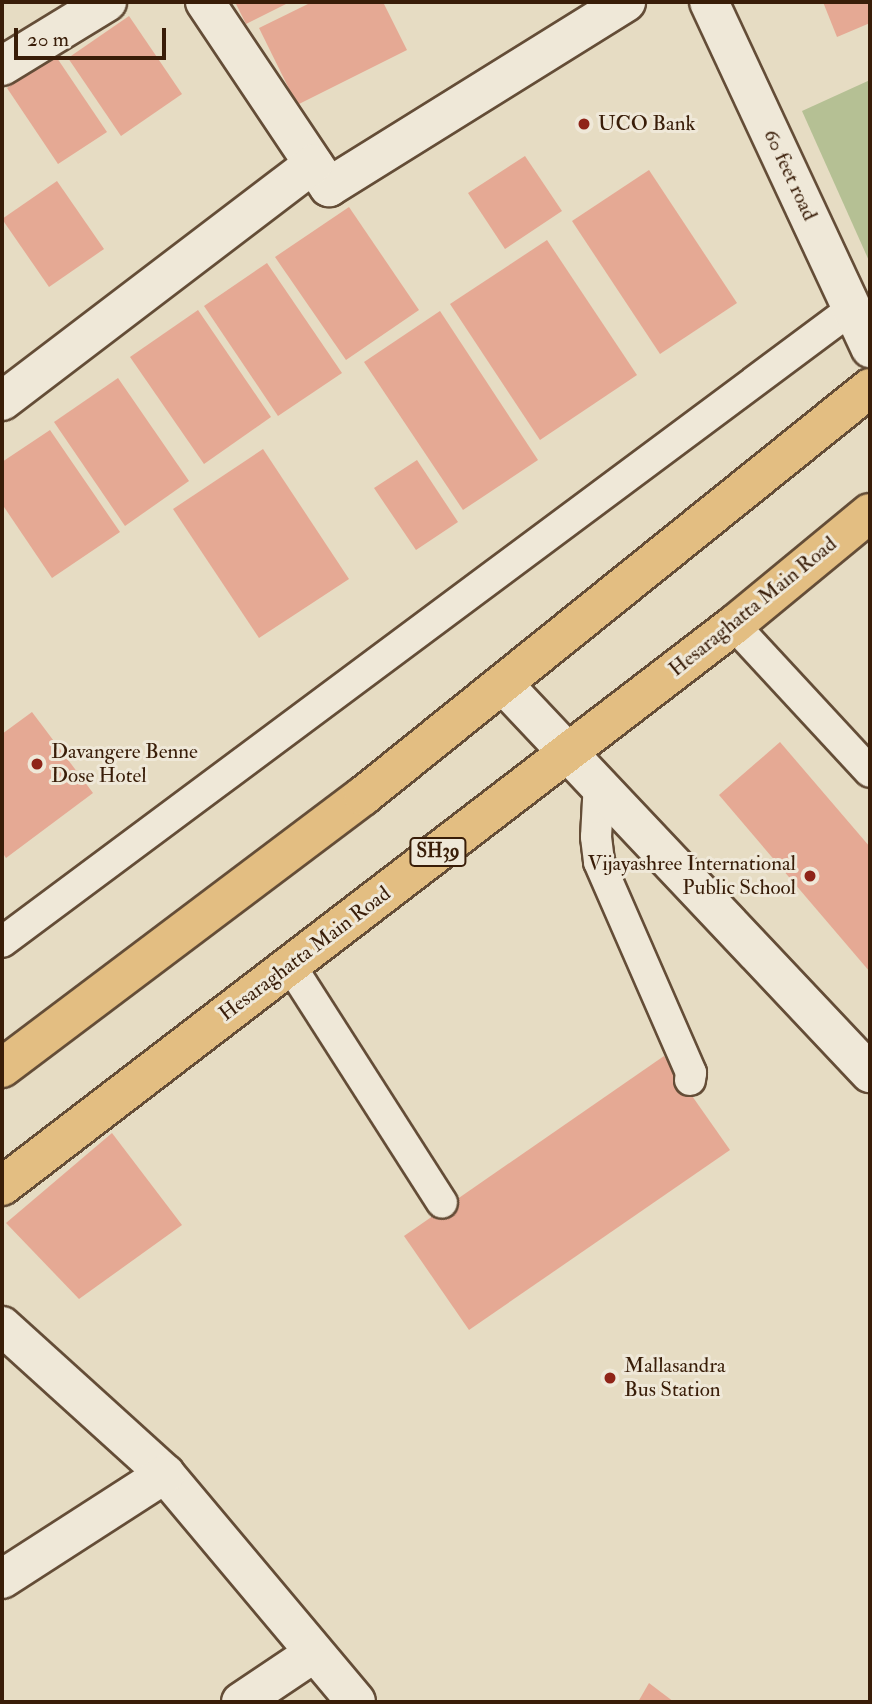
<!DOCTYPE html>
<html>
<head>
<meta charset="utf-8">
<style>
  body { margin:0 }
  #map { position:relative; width:872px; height:1704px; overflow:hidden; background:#e6dcc3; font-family:"IM FELL Double Pica",serif }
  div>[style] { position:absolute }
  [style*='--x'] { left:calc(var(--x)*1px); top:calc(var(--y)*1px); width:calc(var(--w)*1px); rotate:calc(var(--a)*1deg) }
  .green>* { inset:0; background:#b5c094 }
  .building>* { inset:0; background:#e5a994 }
  .roads { filter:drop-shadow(2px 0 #644d37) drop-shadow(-2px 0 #644d37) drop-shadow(0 2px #644d37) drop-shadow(0 -2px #644d37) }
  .service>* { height:30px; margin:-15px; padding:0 15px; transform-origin:15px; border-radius:15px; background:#efe8d8 }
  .minor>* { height:38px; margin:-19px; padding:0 19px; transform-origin:19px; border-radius:19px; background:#efe8d8 }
  .tertiary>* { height:38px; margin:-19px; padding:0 19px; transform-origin:19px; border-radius:19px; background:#efe8d8 }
  .secondary>* { height:38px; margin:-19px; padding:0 19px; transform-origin:19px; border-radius:19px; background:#efe8d8 }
  .primary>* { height:38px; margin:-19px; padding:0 19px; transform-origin:19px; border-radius:19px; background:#e3be82 }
  .dots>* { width:19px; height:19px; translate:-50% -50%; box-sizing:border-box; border:4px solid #efe8d8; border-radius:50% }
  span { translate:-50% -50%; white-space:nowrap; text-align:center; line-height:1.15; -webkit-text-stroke:6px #efe8d8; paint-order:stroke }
  .shield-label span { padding:2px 5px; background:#efe8d8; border:2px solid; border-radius:5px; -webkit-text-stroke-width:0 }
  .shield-label { font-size:19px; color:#391d08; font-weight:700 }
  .poi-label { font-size:21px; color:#391d08 }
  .left { translate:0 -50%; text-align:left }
  .right { translate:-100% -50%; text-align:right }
  .street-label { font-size:21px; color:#391d08 }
  .frame { position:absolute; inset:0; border:4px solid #391d08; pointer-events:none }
  .scale { position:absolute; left:14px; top:28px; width:152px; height:32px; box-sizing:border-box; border:4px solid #391d08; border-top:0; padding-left:9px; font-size:21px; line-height:24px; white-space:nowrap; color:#391d08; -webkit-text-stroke:5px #efe8d8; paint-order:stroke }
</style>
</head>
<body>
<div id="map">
  <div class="green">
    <i style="clip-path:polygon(870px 80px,870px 263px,802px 111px)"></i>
  </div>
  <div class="building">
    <i style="clip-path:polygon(235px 2px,290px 2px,246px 24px)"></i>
    <i style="clip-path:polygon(312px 2px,383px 2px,407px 50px,297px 105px,259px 28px)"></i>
    <i style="clip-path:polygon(823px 2px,870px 2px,870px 23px,837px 37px)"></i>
    <i style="clip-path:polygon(129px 16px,182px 94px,121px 136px,68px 58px)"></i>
    <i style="clip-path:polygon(55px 55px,107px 132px,58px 164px,7px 88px)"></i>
    <i style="clip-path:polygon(525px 156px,562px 211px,505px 249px,468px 193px)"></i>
    <i style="clip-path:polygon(649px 170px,737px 303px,660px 354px,572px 221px)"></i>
    <i style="clip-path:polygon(57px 181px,104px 249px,49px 287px,2px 219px)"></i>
    <i style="clip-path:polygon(349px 207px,419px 310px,346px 360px,275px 257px)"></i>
    <i style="clip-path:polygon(547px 240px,637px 375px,540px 440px,450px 304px)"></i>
    <i style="clip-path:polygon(267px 263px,342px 373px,278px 416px,204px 306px)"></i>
    <i style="clip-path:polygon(198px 310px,271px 417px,204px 464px,130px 357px)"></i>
    <i style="clip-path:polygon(440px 311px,538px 460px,463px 510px,364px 362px)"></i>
    <i style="clip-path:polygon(118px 378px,189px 481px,125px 526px,54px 422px)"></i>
    <i style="clip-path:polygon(50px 430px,120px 532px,52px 578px,2px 504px,2px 462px)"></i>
    <i style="clip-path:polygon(263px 449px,349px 579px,259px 638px,173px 509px)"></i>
    <i style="clip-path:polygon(417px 460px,458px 522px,416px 550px,374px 488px)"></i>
    <i style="clip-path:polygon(32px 712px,93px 793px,6px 858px,2px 852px,2px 734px)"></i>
    <i style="clip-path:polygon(780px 742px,870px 847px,870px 972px,719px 795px)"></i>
    <i style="clip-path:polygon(664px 1056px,730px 1150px,469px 1330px,404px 1236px)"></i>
    <i style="clip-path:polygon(112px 1133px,182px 1225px,79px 1299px,6px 1223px)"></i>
    <i style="clip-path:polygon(649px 1683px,674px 1702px,638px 1702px)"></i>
  </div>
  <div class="roads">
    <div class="service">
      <i style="--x:734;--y:625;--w:200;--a:47.2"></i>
      <i style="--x:599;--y:782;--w:55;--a:93.1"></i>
      <i style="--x:596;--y:837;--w:25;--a:83"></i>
      <i style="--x:599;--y:862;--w:230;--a:66.4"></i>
      <i style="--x:691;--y:1073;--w:7;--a:98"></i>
      <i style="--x:2;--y:942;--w:1060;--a:-36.68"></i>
      <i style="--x:290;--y:965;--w:282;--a:57.4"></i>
    </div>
    <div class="minor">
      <i style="--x:205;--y:2;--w:223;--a:56.2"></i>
      <i style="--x:329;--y:187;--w:350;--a:-31.9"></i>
      <i style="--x:2;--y:66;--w:123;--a:-31.4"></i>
      <i style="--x:2;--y:401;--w:391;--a:-37.3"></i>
      <i style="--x:2;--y:1326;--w:220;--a:42.2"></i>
      <i style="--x:165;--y:1474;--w:297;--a:50"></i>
      <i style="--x:2;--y:1579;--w:194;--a:-32.8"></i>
      <i style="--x:241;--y:1702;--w:88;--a:-33.9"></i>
    </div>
    <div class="tertiary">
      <i style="--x:709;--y:2;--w:382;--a:65"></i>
    </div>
    <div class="secondary">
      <i style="--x:503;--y:684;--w:535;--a:46.67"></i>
    </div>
    <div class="primary">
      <i style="--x:2;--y:1068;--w:452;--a:-37"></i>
      <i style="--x:363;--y:796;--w:651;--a:-38.82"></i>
      <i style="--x:2;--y:1186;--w:922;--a:-37.47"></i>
      <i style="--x:734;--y:625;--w:176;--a:-39.5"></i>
    </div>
  </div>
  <div class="dots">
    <i style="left:584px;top:124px;background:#8f2418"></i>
    <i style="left:37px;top:764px;background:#8f2418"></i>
    <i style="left:810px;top:876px;background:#8f2418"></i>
    <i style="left:610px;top:1378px;background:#8f2418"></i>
  </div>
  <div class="shield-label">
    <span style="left:438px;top:852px">SH39</span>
  </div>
  <div class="poi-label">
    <span class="left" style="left:598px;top:124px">UCO Bank</span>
    <span class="left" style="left:51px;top:764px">Davangere Benne<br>Dose Hotel</span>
    <span class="right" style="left:796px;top:876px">Vijayashree International<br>Public School</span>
    <span class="left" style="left:624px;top:1378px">Mallasandra<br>Bus Station</span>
  </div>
  <div class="street-label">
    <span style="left:790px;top:175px;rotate:65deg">60 feet road</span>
    <span style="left:753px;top:607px;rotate:-39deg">Hesaraghatta Main Road</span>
    <span style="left:305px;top:954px;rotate:-37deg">Hesaraghatta Main Road</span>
  </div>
  <div class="frame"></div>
  <div class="scale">20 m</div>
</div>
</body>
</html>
